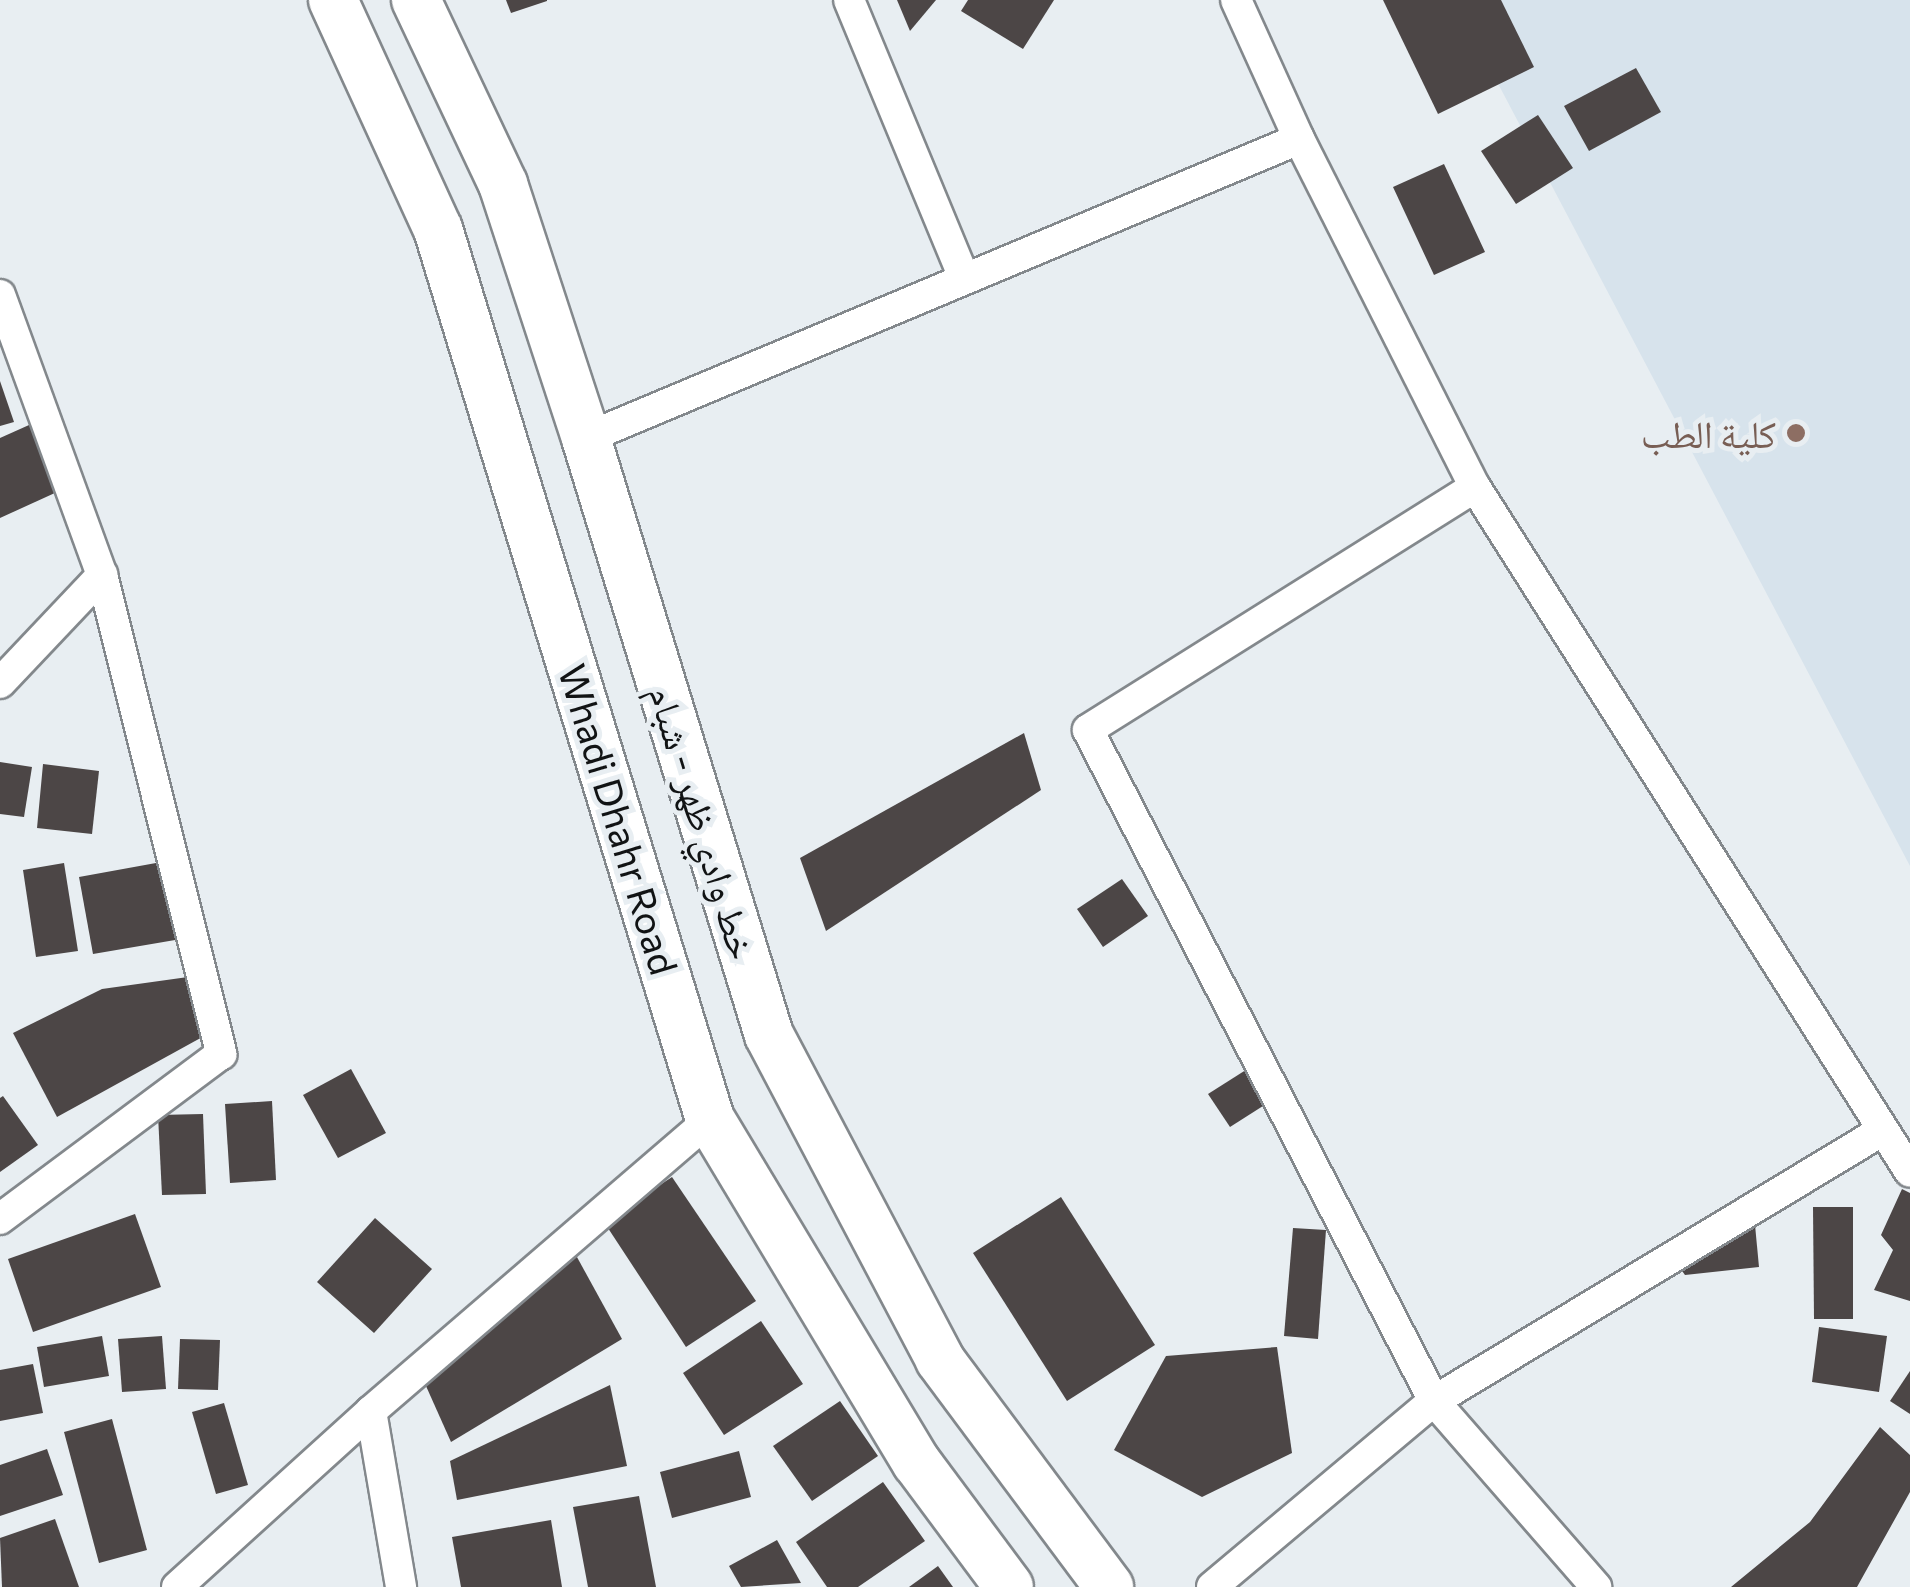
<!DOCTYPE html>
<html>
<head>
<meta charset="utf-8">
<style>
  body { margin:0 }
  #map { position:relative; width:1910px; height:1587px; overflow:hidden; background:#e8eef2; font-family:Commissioner,"Noto Naskh Arabic",sans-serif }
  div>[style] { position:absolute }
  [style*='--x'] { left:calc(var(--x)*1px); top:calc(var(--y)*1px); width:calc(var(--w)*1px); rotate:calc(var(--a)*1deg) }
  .built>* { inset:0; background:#d7e3ec }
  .building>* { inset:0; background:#4c4646 }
  .roads { filter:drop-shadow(2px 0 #83888c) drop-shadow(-2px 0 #83888c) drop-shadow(0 2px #83888c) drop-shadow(0 -2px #83888c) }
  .minor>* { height:30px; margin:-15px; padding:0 15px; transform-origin:15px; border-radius:15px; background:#fff }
  .primary>* { height:48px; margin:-24px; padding:0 24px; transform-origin:24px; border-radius:24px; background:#fff }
  .dots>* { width:28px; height:28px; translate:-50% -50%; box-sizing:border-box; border:5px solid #e8eef2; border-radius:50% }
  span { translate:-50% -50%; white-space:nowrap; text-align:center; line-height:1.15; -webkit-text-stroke:10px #e8eef2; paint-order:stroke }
  .education-label { font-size:38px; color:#785e54 }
  .right { translate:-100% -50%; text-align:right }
  .street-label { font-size:38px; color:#111314 }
</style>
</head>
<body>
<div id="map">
  <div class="built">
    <i style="clip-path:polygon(1454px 0,1910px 0,1910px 866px)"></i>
  </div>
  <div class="building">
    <i style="clip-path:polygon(506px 0,547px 0,547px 1px,511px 13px)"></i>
    <i style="clip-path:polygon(897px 0,936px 0,910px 31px)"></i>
    <i style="clip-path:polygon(968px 0,1054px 0,1023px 49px,961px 11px)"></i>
    <i style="clip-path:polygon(1383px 0,1501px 0,1534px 67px,1438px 114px)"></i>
    <i style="clip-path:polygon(1636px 68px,1661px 112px,1589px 151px,1564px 106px)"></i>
    <i style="clip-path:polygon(1538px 115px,1573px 168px,1516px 204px,1481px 151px)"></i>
    <i style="clip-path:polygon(1444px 164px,1485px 252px,1434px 275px,1393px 187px)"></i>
    <i style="clip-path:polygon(0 381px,14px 422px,0 426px)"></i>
    <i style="clip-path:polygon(38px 421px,68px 487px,0 518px,0 438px)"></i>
    <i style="clip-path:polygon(1024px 733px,1041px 790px,826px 931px,800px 858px)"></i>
    <i style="clip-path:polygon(0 762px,32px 767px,24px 817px,0 814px)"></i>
    <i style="clip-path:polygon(43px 764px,99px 771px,92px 834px,37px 828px)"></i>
    <i style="clip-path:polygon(167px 861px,181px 939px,93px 954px,79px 877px)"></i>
    <i style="clip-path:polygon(64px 863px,78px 951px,36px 957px,23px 870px)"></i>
    <i style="clip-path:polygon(1122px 879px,1148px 916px,1103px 947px,1077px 909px)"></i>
    <i style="clip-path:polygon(188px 977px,206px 1035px,57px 1117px,13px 1033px,102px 989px)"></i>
    <i style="clip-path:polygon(1260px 1061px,1282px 1094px,1230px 1127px,1208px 1094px)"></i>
    <i style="clip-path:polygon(351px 1069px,386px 1133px,338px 1158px,303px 1095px)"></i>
    <i style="clip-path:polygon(3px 1096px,38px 1145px,0 1172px,0 1098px)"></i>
    <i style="clip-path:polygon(272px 1101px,276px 1180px,230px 1183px,225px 1104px)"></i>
    <i style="clip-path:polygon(203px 1114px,206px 1194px,162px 1195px,158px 1115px)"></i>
    <i style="clip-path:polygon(672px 1177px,756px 1301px,686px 1347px,604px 1222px)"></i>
    <i style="clip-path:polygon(1902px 1189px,1910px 1193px,1910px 1301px,1874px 1290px,1893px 1250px,1881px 1235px)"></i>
    <i style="clip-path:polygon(1061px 1197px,1155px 1345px,1067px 1401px,973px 1253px)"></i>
    <i style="clip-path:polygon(1753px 1204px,1759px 1267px,1685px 1275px,1675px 1261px)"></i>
    <i style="clip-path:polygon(1813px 1207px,1853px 1207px,1853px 1319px,1814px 1319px)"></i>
    <i style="clip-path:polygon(135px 1214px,161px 1287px,33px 1332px,8px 1259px)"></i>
    <i style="clip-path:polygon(375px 1218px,432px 1269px,374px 1333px,317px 1282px)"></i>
    <i style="clip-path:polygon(1293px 1228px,1326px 1230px,1318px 1339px,1284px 1336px)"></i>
    <i style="clip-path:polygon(572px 1248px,622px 1339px,451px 1442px,426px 1386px)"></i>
    <i style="clip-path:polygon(761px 1321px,803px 1384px,724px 1435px,683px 1373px)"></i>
    <i style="clip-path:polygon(1819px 1327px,1887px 1336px,1879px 1392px,1812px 1382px)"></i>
    <i style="clip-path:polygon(102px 1336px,109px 1376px,44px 1387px,37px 1347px)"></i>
    <i style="clip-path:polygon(162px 1336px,166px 1389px,122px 1392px,118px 1339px)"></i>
    <i style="clip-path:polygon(180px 1339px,220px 1340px,218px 1390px,178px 1389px)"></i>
    <i style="clip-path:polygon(1277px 1347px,1292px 1453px,1202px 1497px,1114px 1450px,1166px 1356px)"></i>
    <i style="clip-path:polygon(33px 1364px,43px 1413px,0 1421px,0 1370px)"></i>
    <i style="clip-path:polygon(1910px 1371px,1910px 1414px,1890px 1401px)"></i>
    <i style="clip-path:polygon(610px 1385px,627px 1466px,457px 1500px,450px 1461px)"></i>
    <i style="clip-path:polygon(840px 1401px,878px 1456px,812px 1501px,773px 1446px)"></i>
    <i style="clip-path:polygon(224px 1403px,248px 1485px,216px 1494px,192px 1412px)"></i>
    <i style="clip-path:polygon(112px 1419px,147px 1550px,99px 1563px,64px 1432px)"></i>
    <i style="clip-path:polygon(1880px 1427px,1910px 1455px,1910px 1492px,1857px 1587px,1731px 1587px,1810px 1522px)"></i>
    <i style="clip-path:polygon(47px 1449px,63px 1495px,0 1516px,0 1465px)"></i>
    <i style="clip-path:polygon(739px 1451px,751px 1497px,672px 1518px,660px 1472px)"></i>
    <i style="clip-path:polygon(883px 1482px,925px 1541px,858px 1587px,827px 1587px,796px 1542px)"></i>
    <i style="clip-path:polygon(639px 1496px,656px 1587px,588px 1587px,573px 1507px)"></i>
    <i style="clip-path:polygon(55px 1519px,79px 1587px,2px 1587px,0 1538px)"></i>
    <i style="clip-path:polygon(551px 1520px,562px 1587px,461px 1587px,452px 1537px)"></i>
    <i style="clip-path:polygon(777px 1540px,801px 1583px,741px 1587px,729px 1566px)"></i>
    <i style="clip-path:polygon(938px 1566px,953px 1587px,909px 1587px)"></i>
  </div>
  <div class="roads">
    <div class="minor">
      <i style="--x:849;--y:0;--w:301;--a:67.5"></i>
      <i style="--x:1236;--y:0;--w:153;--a:65.6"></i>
      <i style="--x:1299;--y:139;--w:390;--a:63.2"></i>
      <i style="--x:1475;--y:487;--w:811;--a:57.58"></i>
      <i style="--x:0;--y:295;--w:298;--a:70"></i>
      <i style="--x:102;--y:575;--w:494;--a:76"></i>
      <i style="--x:221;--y:1054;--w:276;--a:143.3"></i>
      <i style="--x:586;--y:438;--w:773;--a:-22.75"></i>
      <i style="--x:1475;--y:487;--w:457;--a:147.9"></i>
      <i style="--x:1088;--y:730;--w:755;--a:62.72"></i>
      <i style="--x:1434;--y:1401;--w:247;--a:48.9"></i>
      <i style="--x:0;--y:683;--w:149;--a:-46.6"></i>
      <i style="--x:371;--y:1411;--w:179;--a:80.3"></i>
      <i style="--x:177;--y:1587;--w:262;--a:-42.2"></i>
      <i style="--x:371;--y:1411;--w:447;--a:-40.7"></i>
      <i style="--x:1212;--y:1587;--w:290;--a:-40"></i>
      <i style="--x:1434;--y:1401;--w:524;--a:-31.11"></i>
    </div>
    <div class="primary">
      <i style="--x:333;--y:0;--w:252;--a:65.4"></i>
      <i style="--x:438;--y:229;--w:931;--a:73.01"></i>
      <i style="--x:710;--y:1119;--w:401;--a:59"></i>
      <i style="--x:917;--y:1463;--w:154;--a:53.4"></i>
      <i style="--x:416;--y:0;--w:204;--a:64.7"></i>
      <i style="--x:503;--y:184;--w:267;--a:71.9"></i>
      <i style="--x:586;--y:438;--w:624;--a:72.96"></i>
      <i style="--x:769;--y:1035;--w:367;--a:62.2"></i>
      <i style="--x:940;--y:1360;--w:283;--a:53.3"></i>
    </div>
  </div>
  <div class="dots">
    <i style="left:1796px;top:433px;background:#8d6e63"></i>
  </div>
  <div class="education-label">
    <span class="right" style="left:1776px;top:433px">كلية الطب</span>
  </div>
  <div class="street-label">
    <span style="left:619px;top:819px;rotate:73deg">Whadi Dhahr Road</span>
    <span style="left:704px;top:822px;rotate:73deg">خط وادي ظهر - شبام</span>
  </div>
</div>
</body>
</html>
